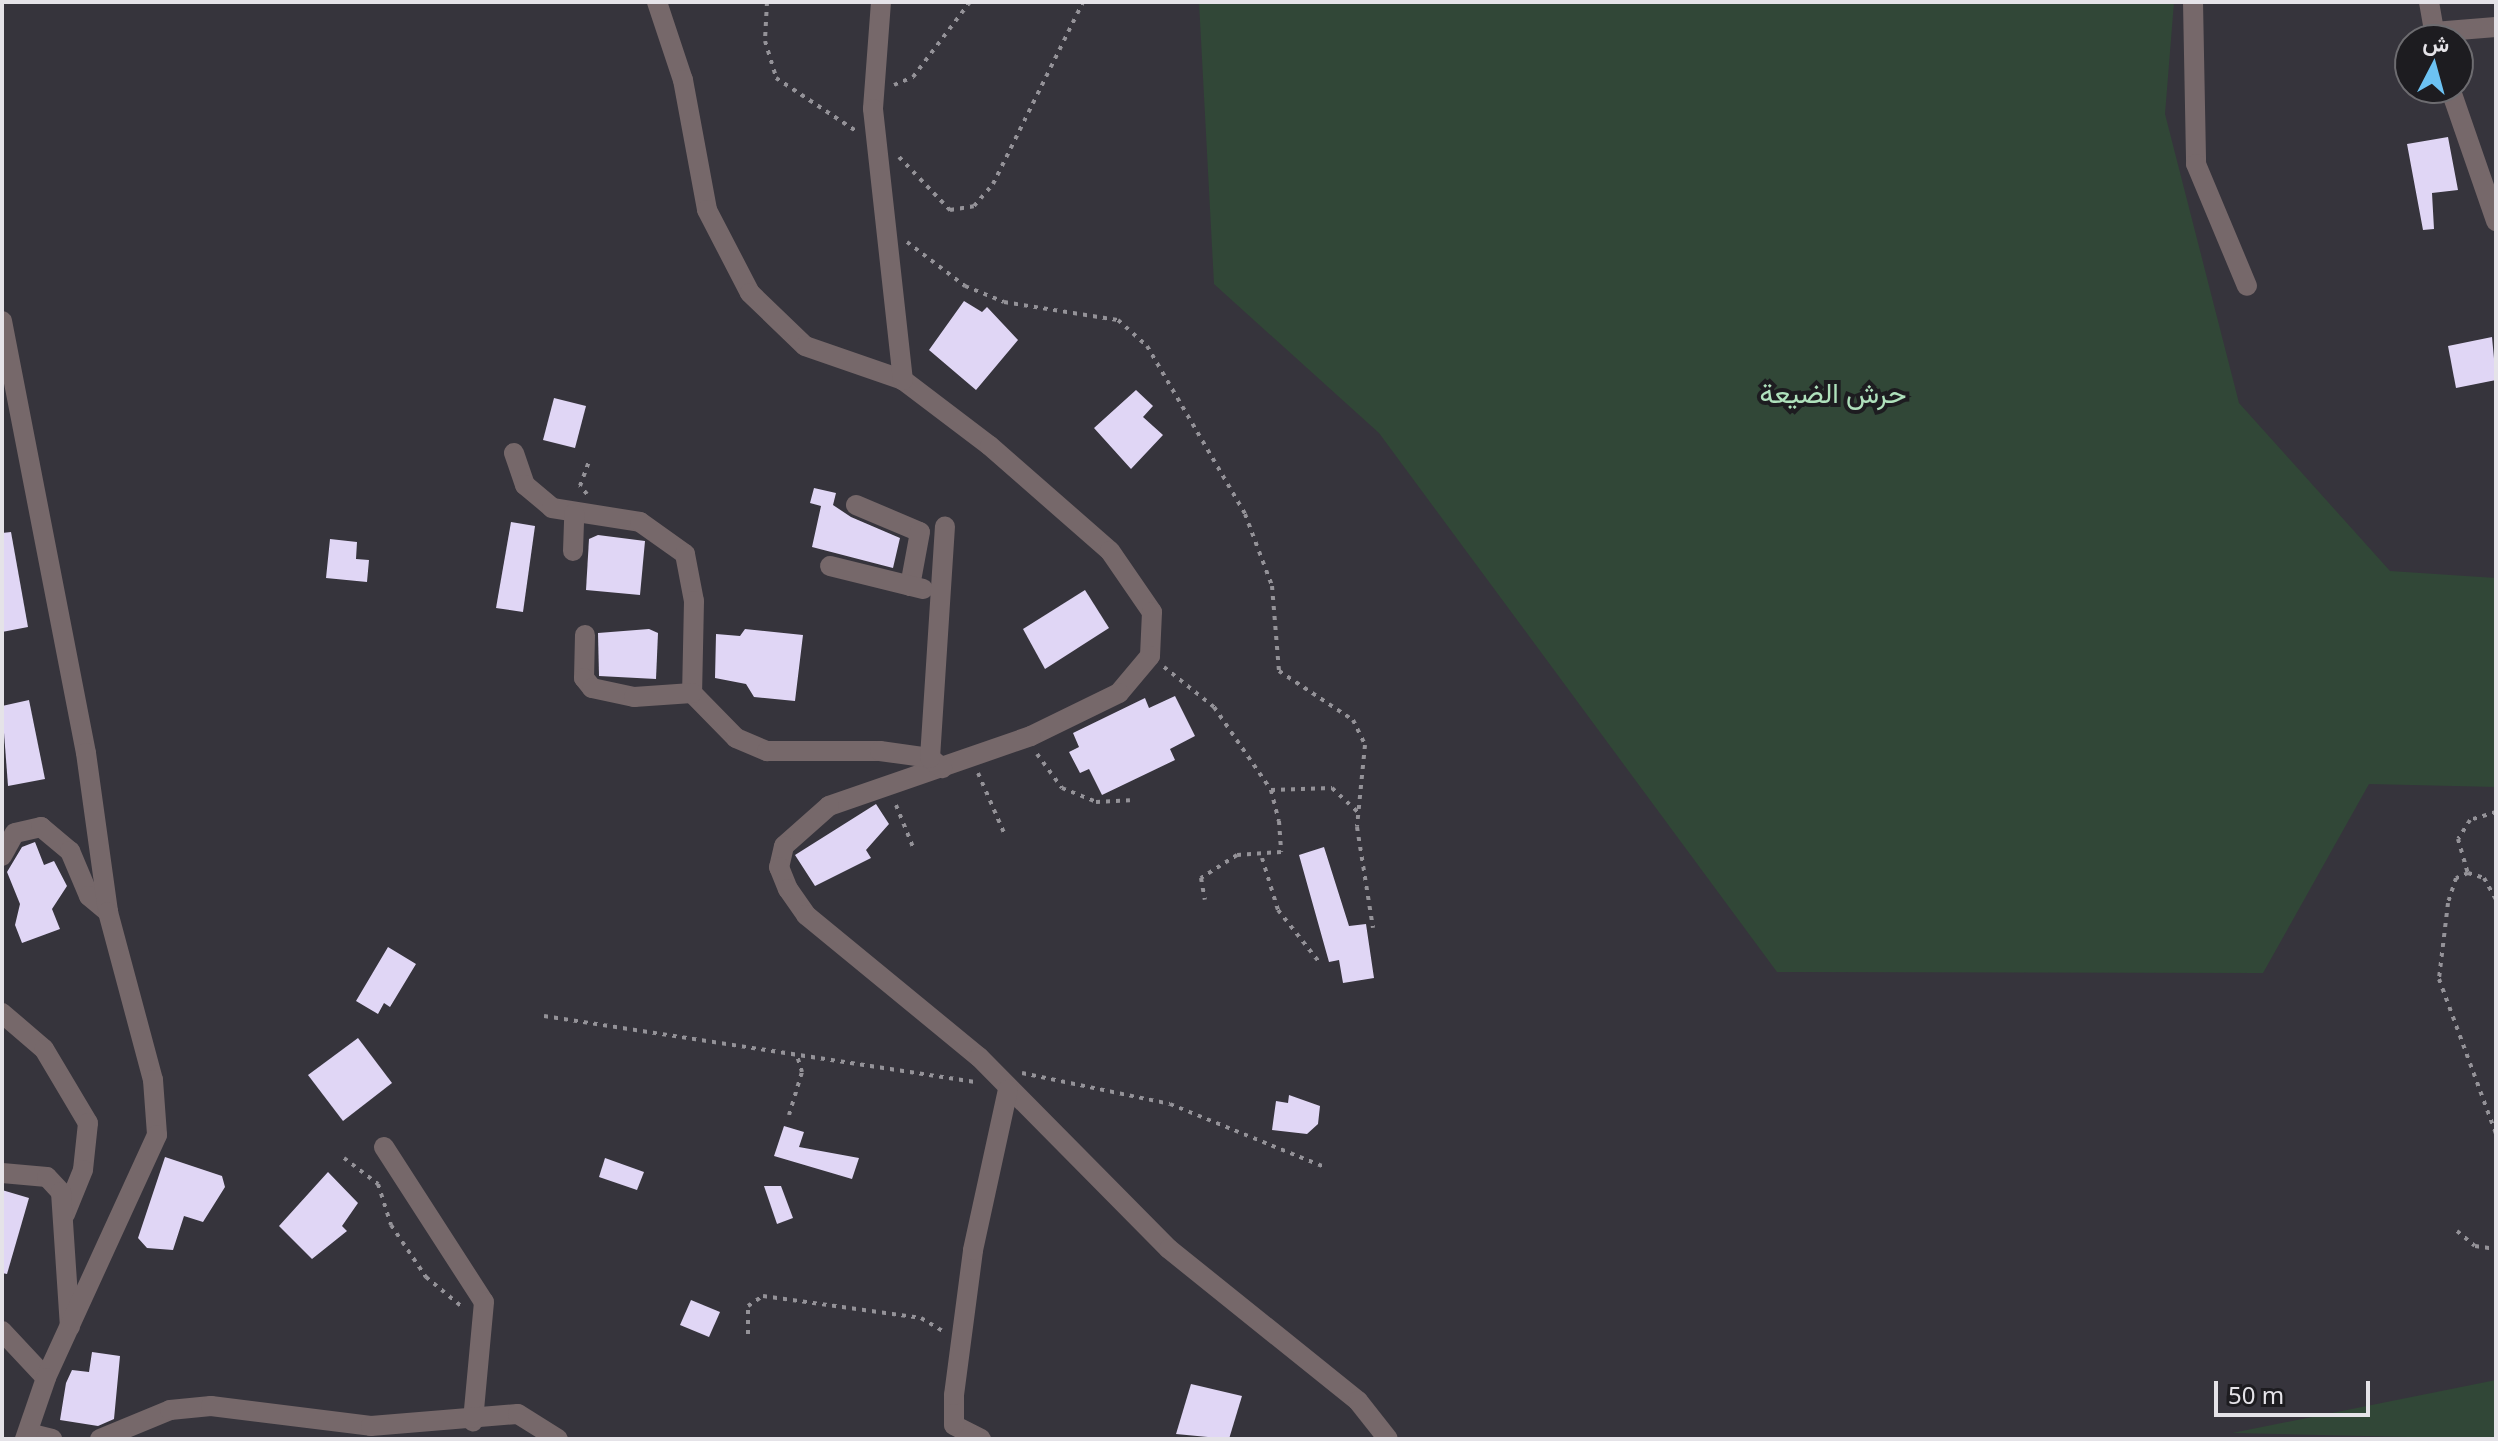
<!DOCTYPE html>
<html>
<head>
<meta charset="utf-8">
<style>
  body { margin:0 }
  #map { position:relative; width:2498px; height:1441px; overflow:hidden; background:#36343c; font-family:"Noto Sans",Vazirmatn,sans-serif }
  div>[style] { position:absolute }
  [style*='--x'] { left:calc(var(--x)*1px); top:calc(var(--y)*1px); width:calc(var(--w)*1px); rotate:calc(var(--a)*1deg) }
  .green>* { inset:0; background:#314737 }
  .building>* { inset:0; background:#e0d6f5 }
  .path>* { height:4px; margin-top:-2px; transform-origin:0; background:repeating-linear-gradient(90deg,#949298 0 4px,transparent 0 10px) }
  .minor>* { height:20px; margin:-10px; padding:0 10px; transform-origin:10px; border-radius:10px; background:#76686a }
  .tertiary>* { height:20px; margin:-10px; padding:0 10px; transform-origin:10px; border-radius:10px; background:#76686a }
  span { translate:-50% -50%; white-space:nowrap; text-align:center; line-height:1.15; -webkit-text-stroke:8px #1d1c20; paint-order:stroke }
  .park-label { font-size:28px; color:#afe1bc }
  .frame { position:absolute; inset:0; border:4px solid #e5e3e8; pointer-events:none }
  .north { position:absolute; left:2394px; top:24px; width:80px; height:80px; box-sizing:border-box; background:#1d1c20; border:2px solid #6d6c70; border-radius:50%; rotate:6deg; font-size:22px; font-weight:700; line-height:32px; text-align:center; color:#e5e3e8 }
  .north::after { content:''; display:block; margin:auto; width:28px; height:36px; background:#6cc2f3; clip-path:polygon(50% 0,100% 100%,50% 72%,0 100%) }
  .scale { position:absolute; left:2214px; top:1381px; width:156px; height:36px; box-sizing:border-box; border:4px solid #e5e3e8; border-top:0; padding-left:10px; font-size:24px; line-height:28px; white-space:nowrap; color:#e5e3e8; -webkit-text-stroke:6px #1d1c20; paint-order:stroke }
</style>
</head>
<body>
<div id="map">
  <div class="green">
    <i style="clip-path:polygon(1199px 2px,2174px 2px,2165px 114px,2239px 403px,2390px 571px,2496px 578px,2496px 787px,2369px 784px,2263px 973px,1777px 972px,1379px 433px,1214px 284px)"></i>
    <i style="clip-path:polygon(2496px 1380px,2496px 1439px,2232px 1433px)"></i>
  </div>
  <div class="building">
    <i style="clip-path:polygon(2448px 137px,2458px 190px,2432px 193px,2434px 229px,2423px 230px,2407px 144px)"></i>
    <i style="clip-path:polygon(964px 301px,982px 312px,987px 307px,1018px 340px,976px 390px,929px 350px)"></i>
    <i style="clip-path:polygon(2492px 337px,2496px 380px,2456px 388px,2448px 346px)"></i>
    <i style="clip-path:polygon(1136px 390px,1153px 406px,1143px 417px,1163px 435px,1131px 469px,1094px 428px)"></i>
    <i style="clip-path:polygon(554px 398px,586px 406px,575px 448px,543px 440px)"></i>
    <i style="clip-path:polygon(814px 488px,836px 493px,833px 505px,851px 517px,900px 538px,893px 568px,812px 547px,821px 506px,810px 503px)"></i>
    <i style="clip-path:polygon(511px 522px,535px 526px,523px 612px,496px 608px)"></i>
    <i style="clip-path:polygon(11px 532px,28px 627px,2px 632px,2px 533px)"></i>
    <i style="clip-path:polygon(598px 535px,645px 541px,640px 595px,586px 590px,589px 539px)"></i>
    <i style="clip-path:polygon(330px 539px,357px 542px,356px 559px,369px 560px,367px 582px,326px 578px)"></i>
    <i style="clip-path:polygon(1085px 590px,1109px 628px,1045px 669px,1023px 629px)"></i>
    <i style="clip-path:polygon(649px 629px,658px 633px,656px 679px,599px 676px,598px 633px)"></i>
    <i style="clip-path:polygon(745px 629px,803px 635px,795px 701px,754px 697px,746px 684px,715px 678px,716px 634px,740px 636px)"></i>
    <i style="clip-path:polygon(1175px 696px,1195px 736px,1170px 749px,1175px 760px,1102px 795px,1089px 769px,1080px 773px,1069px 752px,1079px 747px,1073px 733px,1145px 698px,1149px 708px)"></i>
    <i style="clip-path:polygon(29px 700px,45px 779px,8px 786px,2px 706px)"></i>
    <i style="clip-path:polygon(876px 804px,889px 824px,866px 850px,871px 858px,815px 886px,795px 855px)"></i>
    <i style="clip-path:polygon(35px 842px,44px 865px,54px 861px,67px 886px,52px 909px,60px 929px,22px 943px,15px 925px,20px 904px,7px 872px,22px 847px)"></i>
    <i style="clip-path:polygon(1324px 847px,1349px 926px,1366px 924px,1374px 978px,1343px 983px,1339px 960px,1329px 962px,1299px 855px)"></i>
    <i style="clip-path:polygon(388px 947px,416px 964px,390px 1007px,384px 1003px,378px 1014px,356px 1001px)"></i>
    <i style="clip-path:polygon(358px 1038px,392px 1083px,343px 1121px,308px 1075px)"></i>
    <i style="clip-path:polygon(1289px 1095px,1320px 1106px,1318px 1124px,1307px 1134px,1272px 1130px,1276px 1101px,1288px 1103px)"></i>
    <i style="clip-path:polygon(784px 1126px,804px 1132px,799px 1147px,859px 1158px,852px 1179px,774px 1156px)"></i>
    <i style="clip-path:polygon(165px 1157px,222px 1176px,225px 1187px,203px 1222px,184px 1216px,173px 1250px,147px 1248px,138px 1238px)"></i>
    <i style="clip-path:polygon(605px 1158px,644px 1172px,637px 1190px,599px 1177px)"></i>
    <i style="clip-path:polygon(328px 1172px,358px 1203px,342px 1226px,347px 1231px,312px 1259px,279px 1226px)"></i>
    <i style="clip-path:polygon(764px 1186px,781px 1186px,793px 1218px,777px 1224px)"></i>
    <i style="clip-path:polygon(2px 1190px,29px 1198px,7px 1274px,2px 1273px)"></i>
    <i style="clip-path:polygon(691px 1300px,720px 1312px,709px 1337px,680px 1325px)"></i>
    <i style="clip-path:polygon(92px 1352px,120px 1356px,114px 1419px,98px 1426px,60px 1420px,66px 1383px,72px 1370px,89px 1372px)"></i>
    <i style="clip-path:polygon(1191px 1384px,1242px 1396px,1229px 1439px,1176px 1434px)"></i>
  </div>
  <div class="path">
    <i style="--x:767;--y:2;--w:39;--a:93"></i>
    <i style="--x:765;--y:41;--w:39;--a:73"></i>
    <i style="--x:776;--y:78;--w:96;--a:33.5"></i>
    <i style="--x:894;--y:85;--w:21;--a:-23"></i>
    <i style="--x:913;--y:77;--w:94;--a:-52.8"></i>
    <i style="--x:899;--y:157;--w:74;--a:46.1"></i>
    <i style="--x:950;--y:210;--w:24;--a:-9"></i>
    <i style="--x:974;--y:206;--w:29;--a:-49"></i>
    <i style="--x:993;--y:184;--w:203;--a:-63.7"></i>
    <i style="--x:907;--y:242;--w:73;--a:37.2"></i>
    <i style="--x:965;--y:286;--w:42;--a:22.3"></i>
    <i style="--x:1004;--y:302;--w:115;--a:9"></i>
    <i style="--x:1118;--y:320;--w:39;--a:42"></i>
    <i style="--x:1147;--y:346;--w:194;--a:59.7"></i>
    <i style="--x:1245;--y:514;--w:77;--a:69.4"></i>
    <i style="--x:1272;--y:586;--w:85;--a:85.3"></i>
    <i style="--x:1279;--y:671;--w:89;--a:33.5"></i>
    <i style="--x:1353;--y:720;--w:28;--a:64"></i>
    <i style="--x:1365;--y:745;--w:82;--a:95.6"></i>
    <i style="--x:1357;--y:827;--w:102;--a:81"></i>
    <i style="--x:587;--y:494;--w:11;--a:-131"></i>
    <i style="--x:580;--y:486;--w:29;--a:-70"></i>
    <i style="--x:1164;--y:667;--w:64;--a:38.7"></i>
    <i style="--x:1214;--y:707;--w:101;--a:55.5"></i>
    <i style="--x:1271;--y:790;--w:32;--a:76"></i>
    <i style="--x:1279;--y:821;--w:31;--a:86"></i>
    <i style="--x:1281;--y:852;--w:44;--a:176.1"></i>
    <i style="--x:1237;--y:855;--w:43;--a:147.4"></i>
    <i style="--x:1201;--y:878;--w:22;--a:80"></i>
    <i style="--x:1037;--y:754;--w:42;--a:53.7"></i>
    <i style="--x:1062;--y:788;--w:37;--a:22"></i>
    <i style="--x:1096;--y:802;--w:34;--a:-3"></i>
    <i style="--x:978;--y:773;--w:68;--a:66.5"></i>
    <i style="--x:1271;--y:790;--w:61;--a:-1.9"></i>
    <i style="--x:1332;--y:788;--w:35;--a:43"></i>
    <i style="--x:896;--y:805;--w:45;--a:68"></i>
    <i style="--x:2496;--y:812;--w:27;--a:163"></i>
    <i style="--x:2470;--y:820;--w:22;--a:122"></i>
    <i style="--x:2458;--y:839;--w:35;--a:74"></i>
    <i style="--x:2468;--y:873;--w:17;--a:17"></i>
    <i style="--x:2484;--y:878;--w:25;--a:61"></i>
    <i style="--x:1262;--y:858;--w:54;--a:72.9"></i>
    <i style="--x:1278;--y:910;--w:66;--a:51.7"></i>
    <i style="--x:2468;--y:873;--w:13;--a:157"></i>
    <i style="--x:2456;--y:878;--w:26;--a:108"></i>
    <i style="--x:2448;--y:903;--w:77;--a:96.8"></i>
    <i style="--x:2439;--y:979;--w:165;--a:69.8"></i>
    <i style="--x:544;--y:1016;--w:436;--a:8.7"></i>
    <i style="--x:1022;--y:1073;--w:151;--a:11.8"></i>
    <i style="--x:1170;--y:1104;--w:166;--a:22.2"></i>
    <i style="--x:789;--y:1115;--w:45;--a:-73.2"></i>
    <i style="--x:802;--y:1072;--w:17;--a:-107"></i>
    <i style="--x:344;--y:1158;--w:43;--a:37.4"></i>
    <i style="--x:378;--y:1184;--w:43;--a:72.4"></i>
    <i style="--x:391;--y:1225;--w:63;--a:56.1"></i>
    <i style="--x:426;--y:1277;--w:45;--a:39.6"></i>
    <i style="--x:2457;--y:1231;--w:23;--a:40"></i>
    <i style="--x:2475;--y:1246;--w:21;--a:8"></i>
    <i style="--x:748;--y:1334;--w:28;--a:-90"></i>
    <i style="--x:748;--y:1306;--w:18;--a:-34"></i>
    <i style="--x:763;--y:1296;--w:160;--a:7.9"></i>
    <i style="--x:921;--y:1318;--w:26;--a:31"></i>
  </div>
  <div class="minor">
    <i style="--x:657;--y:2;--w:82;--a:71.6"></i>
    <i style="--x:683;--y:80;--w:132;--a:79.5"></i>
    <i style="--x:707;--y:210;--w:93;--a:62.6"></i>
    <i style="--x:750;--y:293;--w:76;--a:43.9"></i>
    <i style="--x:805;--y:346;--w:104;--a:19.1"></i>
    <i style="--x:903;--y:380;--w:109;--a:37.2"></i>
    <i style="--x:990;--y:446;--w:159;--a:41.2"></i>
    <i style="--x:1110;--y:551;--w:74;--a:55.5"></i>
    <i style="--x:1152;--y:612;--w:44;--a:92.6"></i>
    <i style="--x:1150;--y:656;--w:48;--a:130"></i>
    <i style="--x:1119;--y:693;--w:98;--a:154"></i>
    <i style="--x:1031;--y:736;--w:214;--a:160.9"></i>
    <i style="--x:829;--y:806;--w:60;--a:138.4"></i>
    <i style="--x:784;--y:846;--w:22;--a:103"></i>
    <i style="--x:779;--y:867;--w:24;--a:68"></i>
    <i style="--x:788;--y:889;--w:32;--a:55"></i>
    <i style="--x:806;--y:915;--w:224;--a:39.4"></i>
    <i style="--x:979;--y:1057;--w:270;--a:45.3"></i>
    <i style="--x:1169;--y:1249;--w:243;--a:38.8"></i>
    <i style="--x:1358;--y:1401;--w:48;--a:51.7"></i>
    <i style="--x:881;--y:2;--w:107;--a:94.3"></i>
    <i style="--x:873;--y:109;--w:273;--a:83.7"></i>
    <i style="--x:2193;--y:2;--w:162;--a:88.9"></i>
    <i style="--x:2196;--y:164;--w:132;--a:67.3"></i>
    <i style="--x:2429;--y:2;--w:39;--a:80"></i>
    <i style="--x:2434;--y:32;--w:62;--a:-4.6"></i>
    <i style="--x:2450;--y:88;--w:141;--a:70.9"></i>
    <i style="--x:514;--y:453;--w:34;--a:71"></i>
    <i style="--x:525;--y:485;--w:35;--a:40"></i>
    <i style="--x:552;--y:508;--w:89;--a:9"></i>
    <i style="--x:640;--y:522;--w:55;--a:35.4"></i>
    <i style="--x:685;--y:554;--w:48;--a:79.2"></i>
    <i style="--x:694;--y:601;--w:92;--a:91.2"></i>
    <i style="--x:692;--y:693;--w:63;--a:45.6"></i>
    <i style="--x:736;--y:738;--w:34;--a:23"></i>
    <i style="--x:767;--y:751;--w:113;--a:0"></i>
    <i style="--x:880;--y:751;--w:50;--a:8"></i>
    <i style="--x:930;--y:758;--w:16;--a:40"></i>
    <i style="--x:856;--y:505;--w:69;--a:22.9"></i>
    <i style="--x:920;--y:532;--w:55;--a:100.5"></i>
    <i style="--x:573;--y:551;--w:38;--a:-88"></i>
    <i style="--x:830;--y:566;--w:96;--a:13.9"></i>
    <i style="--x:585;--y:635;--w:43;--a:91.3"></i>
    <i style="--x:584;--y:678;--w:13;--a:51"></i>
    <i style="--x:592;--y:688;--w:43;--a:12.1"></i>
    <i style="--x:634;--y:697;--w:58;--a:-3.9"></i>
    <i style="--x:930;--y:758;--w:232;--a:-86.3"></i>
    <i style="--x:2;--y:856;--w:26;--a:-61"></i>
    <i style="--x:15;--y:833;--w:27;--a:-13"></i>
    <i style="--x:41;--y:827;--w:38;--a:40"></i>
    <i style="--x:70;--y:851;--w:49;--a:67.1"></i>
    <i style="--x:89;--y:896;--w:25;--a:40"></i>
    <i style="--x:2;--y:1013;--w:55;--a:40.6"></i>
    <i style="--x:44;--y:1049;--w:86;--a:59.3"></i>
    <i style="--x:88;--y:1123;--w:47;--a:96.1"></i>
    <i style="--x:83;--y:1170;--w:48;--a:112.2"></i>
    <i style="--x:384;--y:1147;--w:184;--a:57.2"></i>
    <i style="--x:484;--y:1302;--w:120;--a:95.3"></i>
    <i style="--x:2;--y:1173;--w:45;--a:5.1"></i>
    <i style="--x:47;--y:1177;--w:21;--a:47"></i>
    <i style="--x:61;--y:1192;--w:135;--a:86.2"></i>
    <i style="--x:2;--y:1331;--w:64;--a:46.9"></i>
    <i style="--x:28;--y:1433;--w:25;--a:14"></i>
    <i style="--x:100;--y:1439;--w:76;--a:-22.5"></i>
    <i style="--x:170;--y:1410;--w:41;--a:-5.6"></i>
    <i style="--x:211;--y:1406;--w:161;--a:7.1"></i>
    <i style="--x:371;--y:1426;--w:147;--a:-4.7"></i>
    <i style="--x:518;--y:1414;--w:47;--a:32"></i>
    <i style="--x:981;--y:1439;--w:30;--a:-153"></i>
    <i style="--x:954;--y:1425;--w:30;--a:-90"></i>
    <i style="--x:954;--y:1395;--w:146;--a:-82.5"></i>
    <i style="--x:973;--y:1250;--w:164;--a:-77.7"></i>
  </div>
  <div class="tertiary">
    <i style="--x:2;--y:321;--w:440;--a:79"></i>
    <i style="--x:86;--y:753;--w:161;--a:82.1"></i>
    <i style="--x:108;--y:912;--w:174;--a:75"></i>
    <i style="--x:153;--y:1080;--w:55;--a:85.8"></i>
    <i style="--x:157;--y:1135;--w:267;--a:114.6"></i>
    <i style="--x:46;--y:1378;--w:65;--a:109"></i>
  </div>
  <div class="park-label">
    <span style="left:1833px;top:392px">حرش الضيعة</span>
  </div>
  <div class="frame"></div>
  <div class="north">ش</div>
  <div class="scale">50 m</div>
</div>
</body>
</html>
